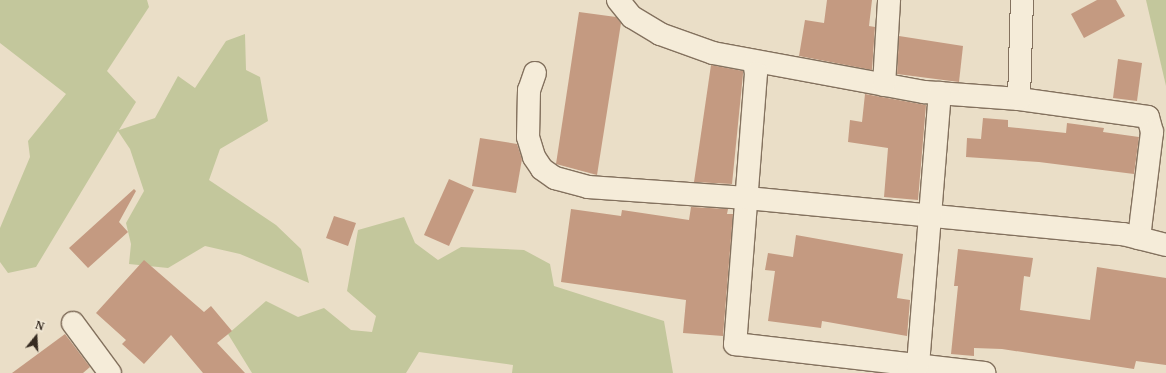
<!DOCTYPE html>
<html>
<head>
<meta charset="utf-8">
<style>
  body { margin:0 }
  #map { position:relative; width:1166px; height:373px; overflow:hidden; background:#eadec7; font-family:"Noto Serif",serif }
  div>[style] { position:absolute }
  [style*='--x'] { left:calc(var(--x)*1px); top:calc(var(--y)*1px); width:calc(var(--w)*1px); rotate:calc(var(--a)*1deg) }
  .green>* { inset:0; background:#c3c79c }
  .building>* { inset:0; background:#c49a81 }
  .roads { filter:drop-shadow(1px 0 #83715e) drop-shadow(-1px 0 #83715e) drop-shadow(0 1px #83715e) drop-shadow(0 -1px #83715e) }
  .street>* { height:22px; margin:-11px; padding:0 11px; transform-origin:11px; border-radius:11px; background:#f5ecd9 }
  span { translate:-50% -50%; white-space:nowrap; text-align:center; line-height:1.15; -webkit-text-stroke:3.5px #f2e9d6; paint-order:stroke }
  .north { position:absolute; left:16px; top:317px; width:40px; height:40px; -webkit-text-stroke:3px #f2e9d6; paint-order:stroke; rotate:18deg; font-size:11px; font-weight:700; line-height:16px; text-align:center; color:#352a20 }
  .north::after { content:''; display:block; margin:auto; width:14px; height:18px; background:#352a20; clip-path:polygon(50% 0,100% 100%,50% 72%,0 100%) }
</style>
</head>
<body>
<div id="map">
  <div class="green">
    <i style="clip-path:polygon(0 0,147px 0,149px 7px,107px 71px,136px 102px,119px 130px,155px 118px,178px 76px,195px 88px,226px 41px,245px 34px,246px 70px,260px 77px,268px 121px,220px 149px,209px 180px,276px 225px,301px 249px,309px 283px,240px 254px,205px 246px,168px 268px,129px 264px,131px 244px,126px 223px,144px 191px,130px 149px,118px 131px,36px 267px,8px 273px,0 262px,0 228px,30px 157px,28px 141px,66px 94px,0 43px)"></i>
    <i style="clip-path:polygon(1146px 0,1166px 0,1166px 86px)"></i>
    <i style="clip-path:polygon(404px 217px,415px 243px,438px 260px,461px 247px,524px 250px,550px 264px,554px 286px,664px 321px,673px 373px,512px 373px,513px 365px,419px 352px,406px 373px,252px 373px,228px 334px,266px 301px,298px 317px,324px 308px,351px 330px,372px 332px,376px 316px,347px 291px,358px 230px)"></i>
  </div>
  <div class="building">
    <i style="clip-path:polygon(827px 0,872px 0,869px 26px,875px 27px,872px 70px,799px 56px,805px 20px,824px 23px)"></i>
    <i style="clip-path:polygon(1097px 0,1116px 0,1125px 16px,1084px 38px,1071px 14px)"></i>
    <i style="clip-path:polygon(579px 12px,616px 17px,621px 23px,597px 175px,556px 164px)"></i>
    <i style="clip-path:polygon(899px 36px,963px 46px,959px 82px,897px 74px)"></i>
    <i style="clip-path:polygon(1118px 59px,1142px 63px,1137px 101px,1113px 98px)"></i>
    <i style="clip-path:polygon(711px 65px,743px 71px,743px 74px,732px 184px,694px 182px)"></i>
    <i style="clip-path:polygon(865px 94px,926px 105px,918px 200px,884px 197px,888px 148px,848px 142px,850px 120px,862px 122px)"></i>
    <i style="clip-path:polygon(983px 118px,1008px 120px,1008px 127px,1066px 133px,1067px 123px,1104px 128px,1103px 132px,1139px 137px,1134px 174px,1039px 162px,966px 157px,967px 138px,981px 139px)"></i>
    <i style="clip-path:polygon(480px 138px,517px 144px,522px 159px,516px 193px,472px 186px)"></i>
    <i style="clip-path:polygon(449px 179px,474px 190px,449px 246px,424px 235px)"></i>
    <i style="clip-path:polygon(134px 189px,136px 191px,119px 222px,128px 232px,88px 268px,69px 248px)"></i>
    <i style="clip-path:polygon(691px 207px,728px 209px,727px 214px,733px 214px,723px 336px,683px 333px,686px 300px,561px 282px,571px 209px,621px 216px,622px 210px,689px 220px)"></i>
    <i style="clip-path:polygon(334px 216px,356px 223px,348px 246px,326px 238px)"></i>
    <i style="clip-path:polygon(796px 235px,903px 254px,897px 298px,910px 300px,907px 336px,822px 321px,821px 328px,768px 321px,775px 271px,765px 270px,768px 253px,793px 257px)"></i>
    <i style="clip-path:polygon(958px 249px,1033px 258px,1030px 277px,1024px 276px,1020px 310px,1090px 320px,1097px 267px,1166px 278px,1166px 365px,1136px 361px,1134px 369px,1002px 349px,974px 348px,974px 356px,951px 354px,958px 286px,954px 286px)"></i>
    <i style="clip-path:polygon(144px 260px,204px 312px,211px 306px,232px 331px,217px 343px,245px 373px,203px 373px,171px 335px,144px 364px,122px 344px,126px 340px,96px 313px)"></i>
    <i style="clip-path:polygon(65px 334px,90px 367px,83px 373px,12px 373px)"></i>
  </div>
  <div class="roads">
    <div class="street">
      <i style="--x:618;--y:0;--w:22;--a:51"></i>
      <i style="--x:632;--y:17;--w:33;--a:31"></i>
      <i style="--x:660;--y:34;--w:56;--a:19.7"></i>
      <i style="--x:713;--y:53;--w:215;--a:10.5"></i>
      <i style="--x:924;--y:92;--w:95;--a:4.2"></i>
      <i style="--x:1019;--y:99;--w:130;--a:7.9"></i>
      <i style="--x:1148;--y:117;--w:16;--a:75"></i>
      <i style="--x:1152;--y:132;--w:107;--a:97"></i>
      <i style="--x:754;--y:62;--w:11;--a:80"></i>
      <i style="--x:756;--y:73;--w:272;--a:94.4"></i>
      <i style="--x:735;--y:344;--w:251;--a:6.6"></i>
      <i style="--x:535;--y:73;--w:18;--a:109"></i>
      <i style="--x:529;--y:90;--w:47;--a:91.2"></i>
      <i style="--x:528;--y:137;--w:21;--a:73"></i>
      <i style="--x:534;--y:157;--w:14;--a:56"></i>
      <i style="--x:542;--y:169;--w:16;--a:35"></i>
      <i style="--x:555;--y:178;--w:34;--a:15"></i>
      <i style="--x:588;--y:187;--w:159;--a:4"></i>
      <i style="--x:747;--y:198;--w:378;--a:5.5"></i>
      <i style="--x:1123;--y:234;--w:44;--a:14.3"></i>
      <i style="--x:884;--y:85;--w:85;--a:-86.6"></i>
      <i style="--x:1019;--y:99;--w:99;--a:-88.3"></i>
      <i style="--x:73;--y:323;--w:62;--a:53.5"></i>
      <i style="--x:909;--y:373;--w:12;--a:-42"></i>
      <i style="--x:918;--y:365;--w:273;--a:-85.4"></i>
    </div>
  </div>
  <div class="north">N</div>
</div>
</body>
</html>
